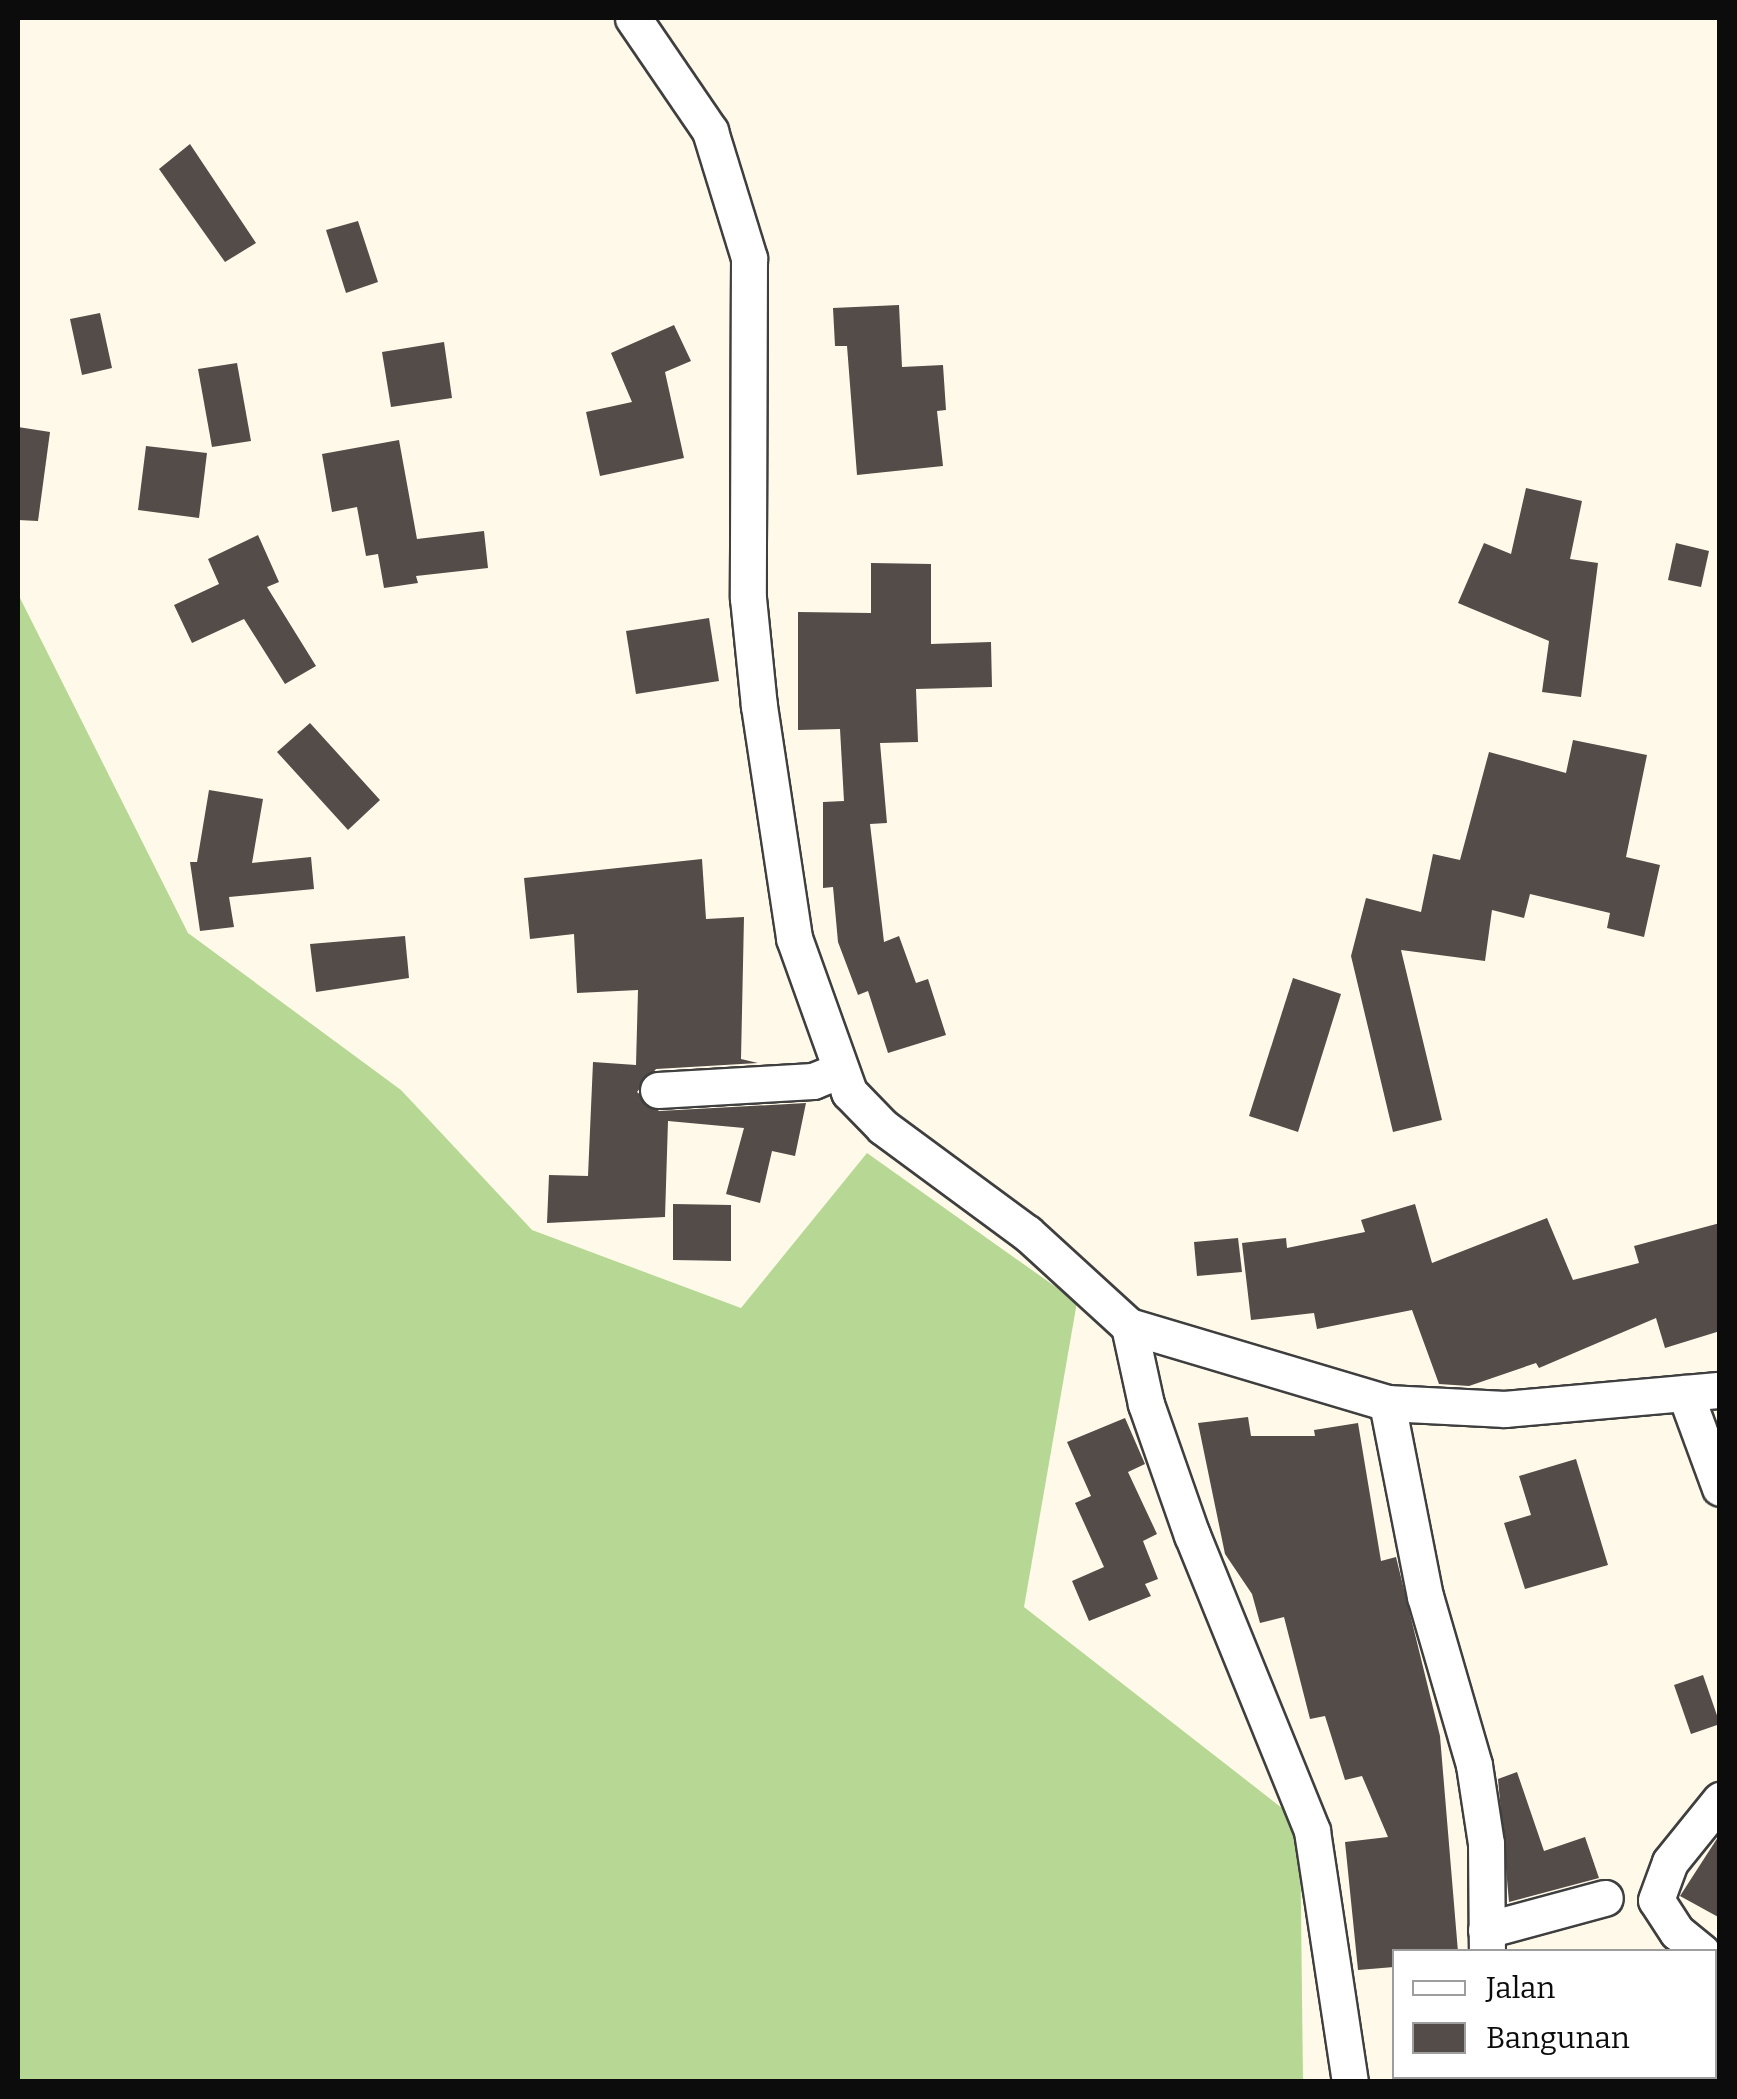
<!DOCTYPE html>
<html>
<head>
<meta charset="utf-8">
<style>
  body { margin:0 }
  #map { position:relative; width:1737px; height:2099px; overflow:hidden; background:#fff9ea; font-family:Bitter,serif }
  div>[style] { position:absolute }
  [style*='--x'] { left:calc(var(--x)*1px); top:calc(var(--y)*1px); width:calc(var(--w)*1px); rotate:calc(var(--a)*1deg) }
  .forest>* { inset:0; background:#b7d895 }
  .building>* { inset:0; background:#544c48 }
  .roads { filter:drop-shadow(2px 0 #3f3f3f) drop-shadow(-2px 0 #3f3f3f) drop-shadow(0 2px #3f3f3f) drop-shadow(0 -2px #3f3f3f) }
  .street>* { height:35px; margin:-17.5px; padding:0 17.5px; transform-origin:17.5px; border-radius:17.5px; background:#fff }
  span { translate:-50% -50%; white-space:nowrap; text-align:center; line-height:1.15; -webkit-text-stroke:10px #fff; paint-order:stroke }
  .frame { position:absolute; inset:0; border:20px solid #0c0c0c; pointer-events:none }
  .legend { position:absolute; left:1392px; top:1949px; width:325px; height:130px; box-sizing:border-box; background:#fff; border:2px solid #9e9e9e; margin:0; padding:12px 18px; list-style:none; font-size:30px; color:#0c0c0c }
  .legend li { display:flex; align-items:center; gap:20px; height:50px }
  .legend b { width:50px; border:2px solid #9e9e9e }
</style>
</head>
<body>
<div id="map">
  <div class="forest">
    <i style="clip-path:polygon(18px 594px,188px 933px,401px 1090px,532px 1230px,741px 1308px,867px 1153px,1077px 1302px,1024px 1607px,1300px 1822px,1303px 2081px,18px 2081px)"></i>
  </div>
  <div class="building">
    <i style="clip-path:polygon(190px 144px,256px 243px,225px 262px,159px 169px)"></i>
    <i style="clip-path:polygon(358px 221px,378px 282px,346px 293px,326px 230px)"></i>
    <i style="clip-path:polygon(899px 305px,902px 367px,943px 365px,946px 410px,937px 411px,943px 466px,857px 475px,847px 346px,835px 346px,833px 308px)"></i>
    <i style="clip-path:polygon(100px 313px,112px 368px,82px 375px,70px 319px)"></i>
    <i style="clip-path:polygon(674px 325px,691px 361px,665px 372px,684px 458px,600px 476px,586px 412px,632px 402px,611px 353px)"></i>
    <i style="clip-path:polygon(444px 342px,452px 398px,391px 407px,382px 352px)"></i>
    <i style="clip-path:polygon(237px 363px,251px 441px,212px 447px,198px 369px)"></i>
    <i style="clip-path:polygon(18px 427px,50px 432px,38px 521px,18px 520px)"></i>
    <i style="clip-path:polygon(399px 440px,417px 539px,484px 531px,488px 568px,416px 576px,418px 583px,384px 588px,378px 554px,366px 556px,357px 507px,332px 512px,322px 454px)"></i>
    <i style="clip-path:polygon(146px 446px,207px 453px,199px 518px,138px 510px)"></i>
    <i style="clip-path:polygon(1526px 488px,1582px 501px,1570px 559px,1598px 563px,1581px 697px,1542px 692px,1549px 641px,1458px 603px,1484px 543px,1511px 554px)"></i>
    <i style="clip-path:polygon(258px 535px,279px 582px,267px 587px,316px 666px,285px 684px,244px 619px,192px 643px,174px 605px,219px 584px,208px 559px)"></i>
    <i style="clip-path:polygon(1676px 543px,1709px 551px,1701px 587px,1668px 580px)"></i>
    <i style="clip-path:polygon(871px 563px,931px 564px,931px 644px,991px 642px,992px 687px,916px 689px,918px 742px,880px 743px,887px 823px,870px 824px,884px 942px,899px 936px,916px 983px,928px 979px,946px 1035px,888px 1053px,868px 991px,858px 995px,838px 942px,833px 887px,823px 888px,823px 802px,844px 801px,840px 729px,798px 730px,798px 612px,871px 613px)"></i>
    <i style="clip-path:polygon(709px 618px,719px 681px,636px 694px,626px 631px)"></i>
    <i style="clip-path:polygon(310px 723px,380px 800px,348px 830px,277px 752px)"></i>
    <i style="clip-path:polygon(1573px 740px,1647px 755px,1626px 857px,1660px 865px,1644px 937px,1607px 928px,1610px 913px,1530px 894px,1524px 918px,1492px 910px,1485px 961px,1401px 950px,1442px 1120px,1393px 1132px,1351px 956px,1366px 898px,1421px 912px,1433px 854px,1460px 860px,1489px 752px,1566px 773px)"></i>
    <i style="clip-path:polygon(209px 790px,263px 799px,252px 863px,311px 857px,314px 889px,229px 897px,234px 927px,200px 931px,190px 862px,197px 862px)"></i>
    <i style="clip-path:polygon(702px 859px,706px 919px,744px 917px,741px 1059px,758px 1063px,656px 1069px,637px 1092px,659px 1111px,806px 1103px,795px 1156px,772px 1151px,760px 1203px,726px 1194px,744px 1128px,668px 1121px,665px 1217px,547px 1223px,549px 1175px,588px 1176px,593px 1062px,636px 1065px,638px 990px,577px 993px,574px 934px,530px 939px,524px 878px)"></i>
    <i style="clip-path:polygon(405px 936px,409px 978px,316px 992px,310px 944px)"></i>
    <i style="clip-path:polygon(1293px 978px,1341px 994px,1298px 1132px,1249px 1116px)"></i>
    <i style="clip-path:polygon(673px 1204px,731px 1205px,731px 1261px,673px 1260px)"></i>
    <i style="clip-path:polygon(1415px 1204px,1432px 1263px,1547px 1218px,1573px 1280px,1639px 1263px,1634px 1246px,1720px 1223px,1720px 1331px,1665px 1348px,1656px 1318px,1539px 1368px,1536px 1363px,1469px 1386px,1439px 1384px,1412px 1310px,1317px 1329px,1314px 1313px,1251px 1320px,1242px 1243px,1286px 1238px,1287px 1248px,1365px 1232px,1361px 1220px)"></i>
    <i style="clip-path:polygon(1238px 1238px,1242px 1272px,1197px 1276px,1194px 1242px)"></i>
    <i style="clip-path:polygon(1248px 1417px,1251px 1436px,1315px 1436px,1314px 1430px,1358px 1423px,1381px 1561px,1396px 1557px,1440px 1736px,1458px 1952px,1394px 1952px,1394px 1967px,1358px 1970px,1345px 1842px,1388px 1837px,1362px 1776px,1345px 1780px,1325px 1716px,1310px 1719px,1284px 1617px,1260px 1623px,1252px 1594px,1225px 1554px,1198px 1423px)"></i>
    <i style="clip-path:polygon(1125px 1418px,1145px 1464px,1128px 1472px,1157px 1534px,1143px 1541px,1158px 1579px,1145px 1584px,1151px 1596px,1089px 1621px,1072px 1581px,1104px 1567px,1075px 1503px,1091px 1496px,1067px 1442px)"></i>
    <i style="clip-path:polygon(1576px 1459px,1608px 1565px,1525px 1589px,1504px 1523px,1531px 1515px,1519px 1476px)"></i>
    <i style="clip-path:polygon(1703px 1675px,1720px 1724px,1691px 1734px,1674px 1685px)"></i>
    <i style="clip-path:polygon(1517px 1772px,1544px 1851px,1585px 1837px,1599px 1878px,1509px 1902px,1498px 1779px)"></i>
    <i style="clip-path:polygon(1720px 1834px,1720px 1918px,1680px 1896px)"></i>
  </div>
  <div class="roads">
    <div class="street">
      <i style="--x:633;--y:18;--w:137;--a:55.7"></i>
      <i style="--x:710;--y:131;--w:133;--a:72.9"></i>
      <i style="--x:749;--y:258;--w:340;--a:90.2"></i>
      <i style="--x:748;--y:598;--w:109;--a:84.2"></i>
      <i style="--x:759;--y:706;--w:235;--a:81.4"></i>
      <i style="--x:794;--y:938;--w:164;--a:70.3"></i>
      <i style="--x:849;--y:1092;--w:49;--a:45.8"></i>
      <i style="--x:883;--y:1127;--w:179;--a:36.4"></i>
      <i style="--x:1027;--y:1233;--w:138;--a:42.4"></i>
      <i style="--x:1129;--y:1326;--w:269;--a:16.6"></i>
      <i style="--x:1387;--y:1403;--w:118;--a:2.9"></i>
      <i style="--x:1505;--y:1409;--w:216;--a:-5.1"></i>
      <i style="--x:658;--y:1090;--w:155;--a:-3.3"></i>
      <i style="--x:813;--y:1081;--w:29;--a:-22"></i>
      <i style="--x:1129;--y:1326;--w:80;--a:77.7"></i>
      <i style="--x:1146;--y:1404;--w:139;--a:70.7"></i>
      <i style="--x:1192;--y:1535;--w:319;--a:67.9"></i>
      <i style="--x:1312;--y:1831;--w:254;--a:81.4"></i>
      <i style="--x:1685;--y:1393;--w:101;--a:69.8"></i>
      <i style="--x:1387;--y:1403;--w:197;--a:78.9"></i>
      <i style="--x:1425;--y:1596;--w:176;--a:73.8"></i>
      <i style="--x:1474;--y:1765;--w:79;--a:81.3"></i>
      <i style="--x:1486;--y:1843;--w:109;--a:89.5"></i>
      <i style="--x:1486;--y:1930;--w:123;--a:-15.1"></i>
      <i style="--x:1702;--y:1952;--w:32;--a:-141"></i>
      <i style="--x:1677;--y:1932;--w:38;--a:-123"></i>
      <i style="--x:1656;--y:1900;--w:40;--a:-69.8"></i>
      <i style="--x:1670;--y:1862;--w:80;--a:-51.1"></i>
      <i style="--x:1492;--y:2076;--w:6;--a:81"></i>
    </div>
  </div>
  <div class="frame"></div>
  <ul class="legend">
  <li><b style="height:12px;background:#fff"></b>Jalan</li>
  <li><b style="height:28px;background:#544c48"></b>Bangunan</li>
  </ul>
</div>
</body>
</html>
